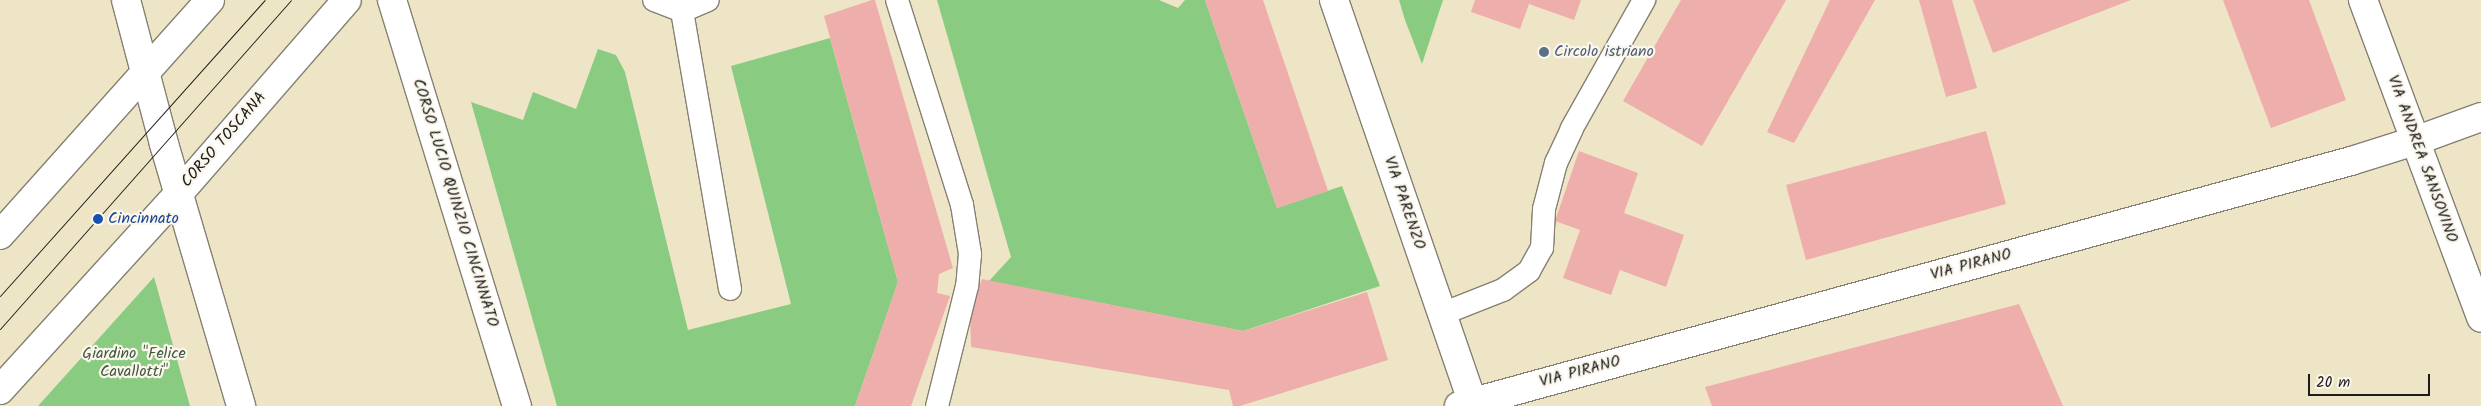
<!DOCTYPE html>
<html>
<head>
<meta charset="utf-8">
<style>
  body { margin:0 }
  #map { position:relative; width:2481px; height:406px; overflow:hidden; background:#eee5c7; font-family:Kalam,sans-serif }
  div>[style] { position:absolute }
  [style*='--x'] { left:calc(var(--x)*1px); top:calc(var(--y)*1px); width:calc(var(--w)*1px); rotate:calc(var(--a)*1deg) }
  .green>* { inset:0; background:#8acb82 }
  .building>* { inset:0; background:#eeaeab }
  .roads { filter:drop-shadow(1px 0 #858072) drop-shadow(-1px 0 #858072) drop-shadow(0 1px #858072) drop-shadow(0 -1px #858072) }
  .service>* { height:22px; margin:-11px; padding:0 11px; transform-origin:11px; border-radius:11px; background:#fff }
  .minor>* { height:28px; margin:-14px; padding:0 14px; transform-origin:14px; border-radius:14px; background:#fff }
  .tertiary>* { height:28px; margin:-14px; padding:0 14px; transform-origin:14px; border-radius:14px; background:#fff }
  .secondary>* { height:28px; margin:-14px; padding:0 14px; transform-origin:14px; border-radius:14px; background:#fff }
  .tram>* { height:1px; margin:-0.5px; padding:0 0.5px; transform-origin:0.5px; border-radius:0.5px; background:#1c1c1c }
  .dots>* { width:14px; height:14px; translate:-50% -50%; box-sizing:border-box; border:2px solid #fbf7ec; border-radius:50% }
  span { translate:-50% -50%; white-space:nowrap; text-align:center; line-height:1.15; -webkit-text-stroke:4.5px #fbf7ec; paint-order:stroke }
  .service-label { font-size:16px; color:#4e5e75 }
  .left { translate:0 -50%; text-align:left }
  .street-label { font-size:16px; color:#1c1c1c }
  .transit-label { font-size:16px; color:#164399 }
  .park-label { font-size:16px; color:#425940 }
  .scale { position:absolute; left:2308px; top:374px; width:122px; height:22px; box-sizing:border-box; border:2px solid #1c1c1c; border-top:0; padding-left:6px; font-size:15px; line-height:18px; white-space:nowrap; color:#1c1c1c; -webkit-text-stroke:4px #fbf7ec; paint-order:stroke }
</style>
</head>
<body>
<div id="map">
  <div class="green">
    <i style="clip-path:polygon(937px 0,1159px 0,1178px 8px,1185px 0,1205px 0,1277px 208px,1342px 186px,1380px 286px,1243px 331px,989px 281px,1011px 257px)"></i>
    <i style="clip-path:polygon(1399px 0,1443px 0,1422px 64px,1405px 20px)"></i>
    <i style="clip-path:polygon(830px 38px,898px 282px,855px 406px,557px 406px,471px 102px,523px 120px,533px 92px,576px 109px,598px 49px,616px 55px,625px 72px,688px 330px,791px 304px,731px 66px)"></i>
    <i style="clip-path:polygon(154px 277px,190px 406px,38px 406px)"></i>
  </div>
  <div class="building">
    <i style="clip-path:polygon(872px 0,875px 0,953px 268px,939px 274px,937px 293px,950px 296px,911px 406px,855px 406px,898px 282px,824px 16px)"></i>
    <i style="clip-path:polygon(1205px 0,1263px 0,1328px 191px,1277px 208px)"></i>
    <i style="clip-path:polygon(1475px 0,1581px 0,1574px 20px,1529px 4px,1520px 29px,1471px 12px)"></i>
    <i style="clip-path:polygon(1681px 0,1786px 0,1702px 146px,1623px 101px)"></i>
    <i style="clip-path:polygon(1830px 0,1875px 0,1794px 143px,1767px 132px)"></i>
    <i style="clip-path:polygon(1919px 0,1952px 0,1977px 88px,1946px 97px)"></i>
    <i style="clip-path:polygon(1973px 0,2131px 0,1993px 53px)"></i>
    <i style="clip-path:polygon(2223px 0,2309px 0,2346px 100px,2271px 128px)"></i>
    <i style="clip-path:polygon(1986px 131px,2006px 204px,1806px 260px,1786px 185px)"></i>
    <i style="clip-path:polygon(1579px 151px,1638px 173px,1624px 213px,1684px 235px,1666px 287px,1620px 270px,1611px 295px,1563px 278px,1580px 230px,1555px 221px)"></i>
    <i style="clip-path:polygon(982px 279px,1243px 331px,1367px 292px,1388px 360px,1240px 406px,1233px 406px,1229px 390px,971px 347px,970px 310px)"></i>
    <i style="clip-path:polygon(2019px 304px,2063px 406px,1712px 406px,1705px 387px)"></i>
  </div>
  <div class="roads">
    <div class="service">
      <i style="--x:654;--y:0;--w:30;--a:21"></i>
      <i style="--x:682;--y:11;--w:282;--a:80.2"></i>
      <i style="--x:897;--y:0;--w:215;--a:72.4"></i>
      <i style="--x:962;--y:205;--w:50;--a:80.7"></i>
      <i style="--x:970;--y:254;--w:32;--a:95"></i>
      <i style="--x:967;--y:286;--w:124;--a:104"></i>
      <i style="--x:682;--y:11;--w:28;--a:-23"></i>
      <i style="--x:1442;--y:314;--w:66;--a:-21.5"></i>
      <i style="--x:1503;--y:290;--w:32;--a:-36"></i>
      <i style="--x:1529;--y:271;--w:26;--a:-61"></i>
      <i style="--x:1542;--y:248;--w:39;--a:-87"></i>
      <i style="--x:1544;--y:209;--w:48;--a:-75.4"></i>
      <i style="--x:1556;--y:163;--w:38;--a:-65"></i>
      <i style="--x:1572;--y:128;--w:147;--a:-60.6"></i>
    </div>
    <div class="minor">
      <i style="--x:126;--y:0;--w:149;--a:75.2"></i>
      <i style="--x:164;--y:144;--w:273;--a:73.6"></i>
      <i style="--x:392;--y:0;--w:425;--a:72.9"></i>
      <i style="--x:1334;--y:0;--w:429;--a:71"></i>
      <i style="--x:1459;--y:406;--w:925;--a:-15.36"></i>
      <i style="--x:2351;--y:161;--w:67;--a:-17.4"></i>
      <i style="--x:2415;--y:141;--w:70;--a:-20"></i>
    </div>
    <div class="tertiary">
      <i style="--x:0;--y:235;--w:315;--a:-48.2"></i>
      <i style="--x:0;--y:390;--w:268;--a:-47.7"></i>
      <i style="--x:180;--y:192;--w:254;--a:-49"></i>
    </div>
    <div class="secondary">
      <i style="--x:2363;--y:0;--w:339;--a:69.6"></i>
    </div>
  </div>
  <div class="tram">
    <i style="--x:0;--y:296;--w:397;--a:-48.2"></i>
    <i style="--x:0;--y:329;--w:439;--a:-48.5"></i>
  </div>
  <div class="dots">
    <i style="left:1544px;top:52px;background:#5c6f8a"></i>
    <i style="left:98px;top:219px;background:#1a4fb4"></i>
  </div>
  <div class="service-label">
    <span class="left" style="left:1554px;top:52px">Circolo istriano</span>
  </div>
  <div class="street-label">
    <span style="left:224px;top:140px;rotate:-49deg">CORSO TOSCANA</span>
    <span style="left:2422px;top:159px;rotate:70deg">VIA ANDREA SANSOVINO</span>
    <span style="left:455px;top:203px;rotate:73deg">CORSO LUCIO QUINZIO CINCINNATO</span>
    <span style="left:1404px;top:203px;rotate:71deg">VIA PARENZO</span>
    <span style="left:1971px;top:265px;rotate:-15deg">VIA PIRANO</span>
    <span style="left:1580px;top:372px;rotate:-15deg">VIA PIRANO</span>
  </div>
  <div class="transit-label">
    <span class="left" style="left:108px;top:219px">Cincinnato</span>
  </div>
  <div class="park-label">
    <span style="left:134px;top:363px">Giardino "Felice<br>Cavallotti"</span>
  </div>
  <div class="scale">20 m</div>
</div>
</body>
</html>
